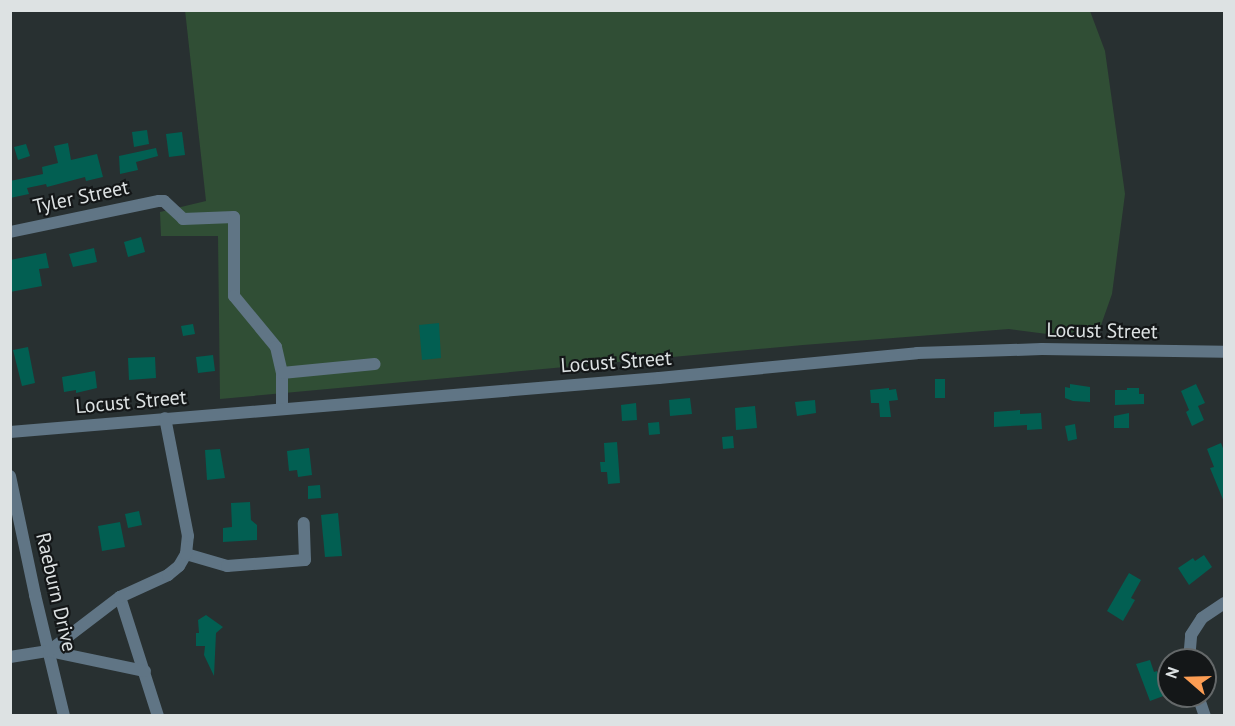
<!DOCTYPE html>
<html>
<head>
<meta charset="utf-8">
<style>
  body { margin:0 }
  #map { position:relative; width:1235px; height:726px; overflow:hidden; background:#283031; font-family:"PT Sans",sans-serif }
  div>[style] { position:absolute }
  [style*='--x'] { left:calc(var(--x)*1px); top:calc(var(--y)*1px); width:calc(var(--w)*1px); rotate:calc(var(--a)*1deg) }
  .green>* { inset:0; background:#304e35 }
  .building>* { inset:0; background:#025f52 }
  .minor>* { height:12px; margin:-6px; padding:0 6px; transform-origin:6px; border-radius:6px; background:#607585 }
  span { translate:-50% -50%; white-space:nowrap; text-align:center; line-height:1.15; -webkit-text-stroke:4.5px #141718; paint-order:stroke }
  .street-label { font-size:20px; color:#dde2e3 }
  .frame { position:absolute; inset:0; border:12px solid #dde2e3; pointer-events:none }
  .north { position:absolute; left:1157px; top:648px; width:60px; height:60px; box-sizing:border-box; background:#141718; border:2px solid #646869; border-radius:50%; rotate:290deg; font-size:16px; font-weight:700; line-height:24px; text-align:center; color:#dde2e3 }
  .north::after { content:''; display:block; margin:auto; width:21px; height:27px; background:#fc9d53; clip-path:polygon(50% 0,100% 100%,50% 72%,0 100%) }
</style>
</head>
<body>
<div id="map">
  <div class="green">
    <i style="clip-path:polygon(185px 10px,1090px 11px,1105px 51px,1125px 194px,1112px 294px,1100px 328px,1055px 335px,1009px 329px,803px 345px,220px 399px,218px 236px,161px 236px,160px 212px,206px 201px)"></i>
  </div>
  <div class="building">
    <i style="clip-path:polygon(147px 130px,149px 144px,134px 147px,132px 132px)"></i>
    <i style="clip-path:polygon(182px 132px,185px 155px,169px 157px,166px 134px)"></i>
    <i style="clip-path:polygon(68px 143px,71px 160px,97px 154px,103px 177px,86px 181px,85px 177px,47px 187px,46px 184px,27px 188px,29px 194px,10px 198px,10px 181px,43px 174px,42px 167px,58px 163px,54px 146px)"></i>
    <i style="clip-path:polygon(26px 144px,30px 156px,18px 160px,14px 147px)"></i>
    <i style="clip-path:polygon(156px 148px,158px 156px,136px 162px,138px 170px,120px 174px,119px 156px)"></i>
    <i style="clip-path:polygon(141px 237px,145px 252px,128px 257px,124px 242px)"></i>
    <i style="clip-path:polygon(94px 248px,97px 262px,73px 267px,69px 254px)"></i>
    <i style="clip-path:polygon(46px 253px,49px 268px,39px 269px,42px 286px,10px 292px,10px 260px)"></i>
    <i style="clip-path:polygon(439px 323px,441px 358px,422px 360px,419px 325px)"></i>
    <i style="clip-path:polygon(193px 324px,195px 334px,183px 336px,181px 326px)"></i>
    <i style="clip-path:polygon(28px 347px,35px 383px,22px 386px,13px 350px)"></i>
    <i style="clip-path:polygon(213px 355px,215px 371px,198px 373px,196px 357px)"></i>
    <i style="clip-path:polygon(155px 357px,156px 378px,129px 380px,128px 358px)"></i>
    <i style="clip-path:polygon(95px 371px,97px 388px,76px 393px,76px 390px,64px 392px,62px 377px)"></i>
    <i style="clip-path:polygon(935px 379px,945px 379px,945px 398px,935px 398px)"></i>
    <i style="clip-path:polygon(1070px 384px,1090px 387px,1090px 402px,1073px 401px,1065px 398px,1065px 387px,1070px 388px)"></i>
    <i style="clip-path:polygon(1196px 384px,1205px 403px,1198px 406px,1204px 420px,1192px 426px,1186px 412px,1189px 410px,1181px 391px)"></i>
    <i style="clip-path:polygon(889px 388px,889px 390px,896px 389px,898px 400px,889px 401px,891px 417px,880px 417px,879px 403px,871px 403px,870px 390px)"></i>
    <i style="clip-path:polygon(1127px 388px,1139px 388px,1139px 394px,1144px 394px,1144px 404px,1115px 405px,1115px 390px,1127px 390px)"></i>
    <i style="clip-path:polygon(690px 398px,692px 414px,670px 416px,669px 400px)"></i>
    <i style="clip-path:polygon(815px 400px,816px 413px,797px 416px,795px 402px)"></i>
    <i style="clip-path:polygon(636px 403px,637px 420px,622px 421px,621px 405px)"></i>
    <i style="clip-path:polygon(755px 406px,757px 428px,736px 430px,735px 408px)"></i>
    <i style="clip-path:polygon(1020px 410px,1020px 414px,1041px 413px,1042px 429px,1027px 430px,1027px 425px,994px 427px,994px 412px)"></i>
    <i style="clip-path:polygon(1129px 413px,1129px 428px,1114px 428px,1114px 416px)"></i>
    <i style="clip-path:polygon(659px 422px,660px 434px,649px 435px,648px 423px)"></i>
    <i style="clip-path:polygon(1075px 424px,1077px 439px,1068px 441px,1065px 426px)"></i>
    <i style="clip-path:polygon(733px 436px,734px 448px,723px 449px,722px 437px)"></i>
    <i style="clip-path:polygon(617px 442px,620px 483px,608px 484px,607px 472px,601px 472px,600px 462px,605px 462px,604px 443px)"></i>
    <i style="clip-path:polygon(1221px 443px,1224px 451px,1224px 502px,1210px 468px,1214px 467px,1207px 449px)"></i>
    <i style="clip-path:polygon(309px 448px,312px 475px,298px 477px,297px 470px,289px 471px,287px 451px)"></i>
    <i style="clip-path:polygon(220px 449px,225px 478px,207px 480px,205px 450px)"></i>
    <i style="clip-path:polygon(320px 485px,321px 498px,308px 499px,308px 486px)"></i>
    <i style="clip-path:polygon(250px 502px,251px 520px,257px 525px,257px 540px,223px 542px,223px 528px,232px 527px,231px 503px)"></i>
    <i style="clip-path:polygon(139px 511px,142px 525px,128px 528px,125px 514px)"></i>
    <i style="clip-path:polygon(338px 513px,342px 556px,325px 557px,321px 515px)"></i>
    <i style="clip-path:polygon(120px 522px,125px 547px,102px 551px,98px 526px)"></i>
    <i style="clip-path:polygon(1204px 555px,1212px 567px,1189px 585px,1178px 568px,1193px 558px,1195px 561px)"></i>
    <i style="clip-path:polygon(1129px 573px,1141px 580px,1131px 598px,1135px 600px,1123px 621px,1107px 611px)"></i>
    <i style="clip-path:polygon(206px 615px,223px 627px,216px 633px,214px 676px,204px 655px,205px 646px,196px 646px,196px 633px,199px 633px,198px 620px)"></i>
    <i style="clip-path:polygon(1150px 660px,1154px 672px,1157px 671px,1166px 695px,1150px 701px,1136px 664px)"></i>
  </div>
  <div class="minor">
    <i style="--x:10;--y:232;--w:152;--a:-11.8"></i>
    <i style="--x:159;--y:201;--w:5;--a:0"></i>
    <i style="--x:164;--y:201;--w:26;--a:43"></i>
    <i style="--x:183;--y:219;--w:51;--a:-2.2"></i>
    <i style="--x:234;--y:217;--w:79;--a:90"></i>
    <i style="--x:234;--y:296;--w:66;--a:50.5"></i>
    <i style="--x:276;--y:347;--w:27;--a:77"></i>
    <i style="--x:282;--y:373;--w:36;--a:90"></i>
    <i style="--x:282;--y:373;--w:93;--a:-5.5"></i>
    <i style="--x:10;--y:432;--w:651;--a:-4.76"></i>
    <i style="--x:659;--y:378;--w:259;--a:-5.5"></i>
    <i style="--x:917;--y:353;--w:125;--a:-1.8"></i>
    <i style="--x:1042;--y:349;--w:182;--a:0.9"></i>
    <i style="--x:10;--y:476;--w:122;--a:78.1"></i>
    <i style="--x:35;--y:595;--w:124;--a:76.5"></i>
    <i style="--x:186;--y:554;--w:43;--a:16.3"></i>
    <i style="--x:227;--y:566;--w:78;--a:-4.4"></i>
    <i style="--x:305;--y:560;--w:37;--a:-92"></i>
    <i style="--x:120;--y:597;--w:125;--a:72.3"></i>
    <i style="--x:49;--y:651;--w:98;--a:11.8"></i>
    <i style="--x:10;--y:657;--w:39;--a:-9"></i>
    <i style="--x:49;--y:651;--w:89;--a:-37.3"></i>
    <i style="--x:120;--y:597;--w:53;--a:-24.6"></i>
    <i style="--x:168;--y:575;--w:14;--a:-39"></i>
    <i style="--x:179;--y:566;--w:14;--a:-60"></i>
    <i style="--x:186;--y:554;--w:18;--a:-84"></i>
    <i style="--x:188;--y:536;--w:120;--a:-101"></i>
    <i style="--x:1189;--y:660;--w:25;--a:-85"></i>
    <i style="--x:1191;--y:635;--w:20;--a:-57"></i>
    <i style="--x:1202;--y:618;--w:27;--a:-34"></i>
    <i style="--x:1198;--y:696;--w:21;--a:71"></i>
  </div>
  <div class="street-label">
    <span style="left:81px;top:197px;rotate:-12deg">Tyler Street</span>
    <span style="left:1102px;top:331px;rotate:1deg">Locust Street</span>
    <span style="left:616px;top:362px;rotate:-4deg">Locust Street</span>
    <span style="left:131px;top:402px;rotate:-5deg">Locust Street</span>
    <span style="left:56px;top:592px;rotate:77deg">Raeburn Drive</span>
  </div>
  <div class="frame"></div>
  <div class="north">N</div>
</div>
</body>
</html>
